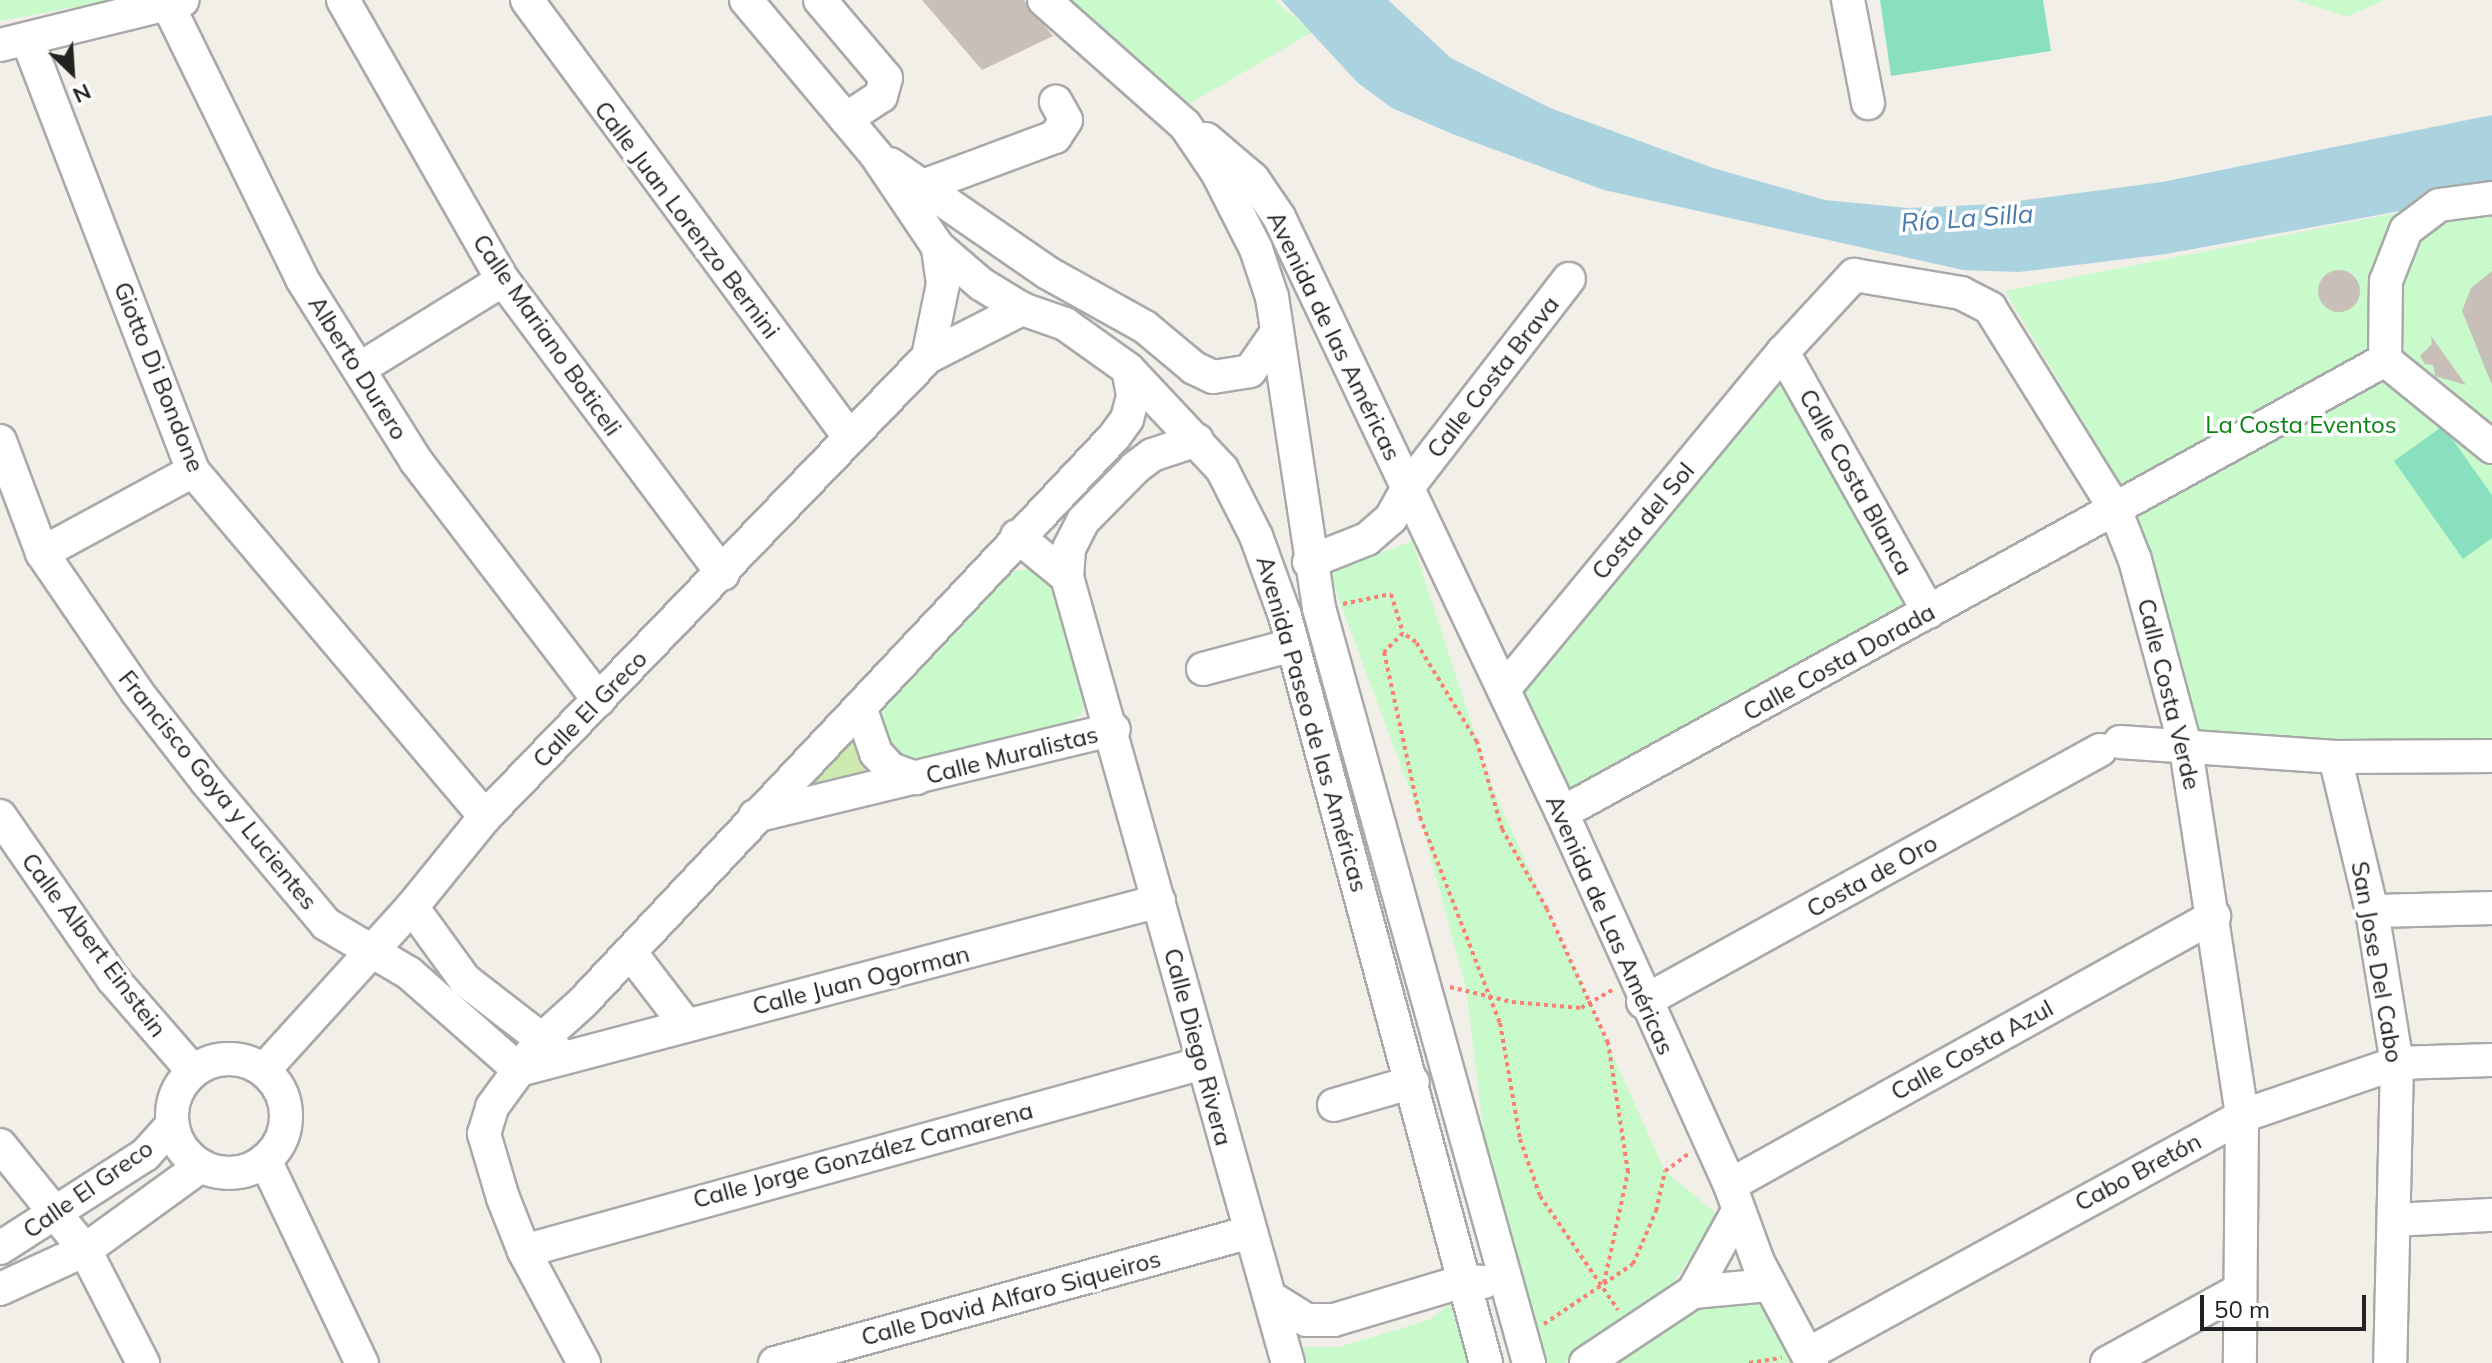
<!DOCTYPE html>
<html>
<head>
<meta charset="utf-8">
<style>
  body { margin:0 }
  #map { position:relative; width:2492px; height:1363px; overflow:hidden; background:#f2efe9; font-family:Mulish,sans-serif }
  div>[style] { position:absolute }
  [style*='--x'] { left:calc(var(--x)*1px); top:calc(var(--y)*1px); width:calc(var(--w)*1px); rotate:calc(var(--a)*1deg) }
  .grass>* { inset:0; background:#cdebb0 }
  .park>* { inset:0; background:#c8facc }
  .pitch>* { inset:0; background:#88e0be }
  .water>* { inset:0; background:#aad3df }
  .building>* { inset:0; background:#c7bfb8 }
  .round { border-radius:50% }
  .path>* { height:4px; margin-top:-2px; transform-origin:0; background:repeating-linear-gradient(90deg,#fa8072 0 4px,transparent 0 8px) }
  .roads { filter:drop-shadow(2px 0 #a9a9a9) drop-shadow(-2px 0 #a9a9a9) drop-shadow(0 2px #a9a9a9) drop-shadow(0 -2px #a9a9a9) }
  .minor>* { height:32px; margin:-16px; padding:0 16px; transform-origin:16px; border-radius:16px; background:#fff }
  .minor>.ring { margin:-16px; padding:0; box-sizing:content-box; background:none; border:32px solid #fff; border-radius:50% }
  span { translate:-50% -50%; white-space:nowrap; text-align:center; line-height:1.15; -webkit-text-stroke:7px #fff; paint-order:stroke }
  .street-label { font-size:24px; color:#222 }
  .park-label { font-size:24px; color:#0c8416 }
  .water-label { font-size:26px; color:#4a7aab; font-style:italic }
  .north { position:absolute; left:32px; top:32px; width:80px; height:80px; -webkit-text-stroke:6px #fff; paint-order:stroke; rotate:155deg; font-size:22px; font-weight:700; line-height:32px; text-align:center; color:#222 }
  .north::after { content:''; display:block; margin:auto; width:28px; height:36px; background:#222; clip-path:polygon(50% 0,100% 100%,50% 72%,0 100%) }
  .scale { position:absolute; left:2200px; top:1295px; width:166px; height:36px; box-sizing:border-box; border:4px solid #222; border-top:0; padding-left:10px; font-size:24px; line-height:28px; white-space:nowrap; color:#222; -webkit-text-stroke:6px #fff; paint-order:stroke }
</style>
</head>
<body>
<div id="map">
  <div class="grass">
    <i style="clip-path:polygon(850px 739px,877px 779px,800px 801px)"></i>
  </div>
  <div class="park">
    <i style="clip-path:polygon(0 0,113px 0,0 21px)"></i>
    <i style="clip-path:polygon(1057px 0,1274px 0,1312px 32px,1186px 106px)"></i>
    <i style="clip-path:polygon(2295px 0,2384px 0,2347px 17px)"></i>
    <i style="clip-path:polygon(2492px 194px,2492px 746px,2341px 744px,2195px 732px,2152px 559px,2118px 481px,2005px 291px)"></i>
    <i style="clip-path:polygon(1780px 377px,1915px 600px,1734px 706px,1561px 797px,1513px 706px)"></i>
    <i style="clip-path:polygon(1412px 541px,1493px 789px,1665px 1171px,1719px 1216px,1671px 1286px,1565px 1363px,1534px 1363px,1497px 1243px,1466px 989px,1420px 817px,1329px 573px)"></i>
    <i style="clip-path:polygon(1028px 569px,1054px 582px,1087px 701px,1081px 714px,1068px 725px,914px 764px,889px 751px,876px 715px,882px 702px,1009px 572px)"></i>
    <i style="clip-path:polygon(1755px 1263px,1804px 1363px,1593px 1363px)"></i>
    <i style="clip-path:polygon(1450px 1304px,1469px 1363px,1303px 1363px,1299px 1347px,1339px 1347px,1429px 1320px)"></i>
  </div>
  <div class="pitch">
    <i style="clip-path:polygon(1880px 0,2043px 0,2051px 51px,1891px 76px)"></i>
    <i style="clip-path:polygon(2443px 426px,2492px 495px,2492px 538px,2463px 559px,2394px 461px)"></i>
  </div>
  <div class="water">
    <i style="clip-path:polygon(1281px 0,1388px 0,1451px 58px,1550px 108px,1713px 168px,1825px 200px,1908px 208px,1995px 204px,2162px 182px,2492px 115px,2492px 194px,2166px 254px,2019px 272px,1963px 270px,1604px 190px,1455px 135px,1392px 108px,1358px 83px)"></i>
  </div>
  <div class="building">
    <i style="clip-path:polygon(922px 0,1024px 0,1053px 36px,982px 70px)"></i>
    <i class="round" style="left:2318px;top:270px;width:42px;height:42px"></i>
    <i style="clip-path:polygon(2492px 271px,2492px 385px,2462px 311px,2471px 288px)"></i>
    <i style="clip-path:polygon(2431px 336px,2466px 385px,2435px 376px,2433px 365px,2425px 364px,2420px 356px,2432px 344px)"></i>
  </div>
  <div class="path">
    <i style="--x:1343;--y:604;--w:49;--a:-11.8"></i>
    <i style="--x:1391;--y:594;--w:41;--a:72.9"></i>
    <i style="--x:1450;--y:987;--w:64;--a:13.6"></i>
    <i style="--x:1512;--y:1002;--w:69;--a:5"></i>
    <i style="--x:1581;--y:1008;--w:38;--a:-30"></i>
    <i style="--x:1604;--y:1283;--w:114;--a:-77.8"></i>
    <i style="--x:1628;--y:1172;--w:131;--a:-98.8"></i>
    <i style="--x:1608;--y:1043;--w:147;--a:-114.5"></i>
    <i style="--x:1547;--y:909;--w:92;--a:-119.4"></i>
    <i style="--x:1502;--y:829;--w:91;--a:-106"></i>
    <i style="--x:1477;--y:742;--w:117;--a:-121.4"></i>
    <i style="--x:1416;--y:642;--w:16;--a:-145"></i>
    <i style="--x:1403;--y:633;--w:27;--a:135"></i>
    <i style="--x:1384;--y:652;--w:169;--a:77.7"></i>
    <i style="--x:1420;--y:817;--w:221;--a:68.8"></i>
    <i style="--x:1500;--y:1023;--w:118;--a:80.2"></i>
    <i style="--x:1520;--y:1139;--w:60;--a:70.7"></i>
    <i style="--x:1540;--y:1196;--w:138;--a:55.6"></i>
    <i style="--x:1544;--y:1324;--w:107;--a:-34"></i>
    <i style="--x:1633;--y:1264;--w:58;--a:-66.5"></i>
    <i style="--x:1656;--y:1211;--w:41;--a:-77.3"></i>
    <i style="--x:1665;--y:1171;--w:29;--a:-36"></i>
    <i style="--x:1749;--y:1363;--w:33;--a:-9"></i>
  </div>
  <div class="roads">
    <div class="minor">
      <i style="--x:343;--y:0;--w:322;--a:60.3"></i>
      <i style="--x:503;--y:280;--w:367;--a:53.2"></i>
      <i style="--x:527;--y:0;--w:544;--a:53.59"></i>
      <i style="--x:746;--y:0;--w:202;--a:50"></i>
      <i style="--x:876;--y:155;--w:111;--a:56"></i>
      <i style="--x:938;--y:247;--w:57;--a:40.7"></i>
      <i style="--x:981;--y:284;--w:48;--a:31.4"></i>
      <i style="--x:1022;--y:309;--w:46;--a:19.2"></i>
      <i style="--x:1065;--y:324;--w:77;--a:35.5"></i>
      <i style="--x:1128;--y:369;--w:137;--a:46.8"></i>
      <i style="--x:1222;--y:469;--w:75;--a:63.1"></i>
      <i style="--x:1256;--y:536;--w:85;--a:70.1"></i>
      <i style="--x:1285;--y:616;--w:774;--a:74.94"></i>
      <i style="--x:820;--y:0;--w:102;--a:49.8"></i>
      <i style="--x:886;--y:78;--w:19;--a:106"></i>
      <i style="--x:881;--y:96;--w:42;--a:146.7"></i>
      <i style="--x:1044;--y:0;--w:188;--a:41.6"></i>
      <i style="--x:1185;--y:125;--w:57;--a:55.8"></i>
      <i style="--x:1217;--y:172;--w:86;--a:63.1"></i>
      <i style="--x:1256;--y:249;--w:51;--a:71.6"></i>
      <i style="--x:1272;--y:297;--w:315;--a:81.4"></i>
      <i style="--x:1319;--y:608;--w:784;--a:74.46"></i>
      <i style="--x:1848;--y:0;--w:105;--a:79"></i>
      <i style="--x:168;--y:5;--w:305;--a:63.9"></i>
      <i style="--x:302;--y:279;--w:215;--a:57.9"></i>
      <i style="--x:416;--y:461;--w:301;--a:52.6"></i>
      <i style="--x:28;--y:41;--w:461;--a:69"></i>
      <i style="--x:193;--y:471;--w:453;--a:49.8"></i>
      <i style="--x:0;--y:45;--w:188;--a:-13.8"></i>
      <i style="--x:1206;--y:139;--w:62;--a:40.4"></i>
      <i style="--x:1253;--y:179;--w:46;--a:55.6"></i>
      <i style="--x:1279;--y:217;--w:660;--a:64.6"></i>
      <i style="--x:1562;--y:813;--w:408;--a:65.7"></i>
      <i style="--x:1730;--y:1185;--w:82;--a:70"></i>
      <i style="--x:1758;--y:1262;--w:115;--a:61.9"></i>
      <i style="--x:890;--y:164;--w:192;--a:34.6"></i>
      <i style="--x:1048;--y:273;--w:111;--a:29.1"></i>
      <i style="--x:1145;--y:327;--w:64;--a:39.9"></i>
      <i style="--x:1194;--y:368;--w:21;--a:25"></i>
      <i style="--x:1213;--y:377;--w:37;--a:-9"></i>
      <i style="--x:1250;--y:371;--w:47;--a:-55.3"></i>
      <i style="--x:923;--y:186;--w:141;--a:-20.4"></i>
      <i style="--x:1055;--y:137;--w:20;--a:-57"></i>
      <i style="--x:1066;--y:120;--w:21;--a:-119"></i>
      <i style="--x:1783;--y:352;--w:298;--a:60.7"></i>
      <i style="--x:928;--y:357;--w:75;--a:-78.4"></i>
      <i style="--x:943;--y:284;--w:37;--a:-98"></i>
      <i style="--x:2385;--y:360;--w:79;--a:-89.3"></i>
      <i style="--x:2386;--y:281;--w:55;--a:-68.6"></i>
      <i style="--x:2406;--y:230;--w:41;--a:-37.1"></i>
      <i style="--x:2439;--y:205;--w:53;--a:-7.5"></i>
      <i style="--x:2385;--y:360;--w:138;--a:39.1"></i>
      <i style="--x:359;--y:369;--w:169;--a:-31.7"></i>
      <i style="--x:1197;--y:440;--w:47;--a:161.6"></i>
      <i style="--x:1152;--y:455;--w:21;--a:143"></i>
      <i style="--x:1135;--y:468;--w:74;--a:134.5"></i>
      <i style="--x:1083;--y:521;--w:31;--a:117"></i>
      <i style="--x:1069;--y:549;--w:28;--a:94"></i>
      <i style="--x:1067;--y:577;--w:816;--a:74.3"></i>
      <i style="--x:0;--y:441;--w:120;--a:69.4"></i>
      <i style="--x:42;--y:553;--w:168;--a:55.6"></i>
      <i style="--x:137;--y:692;--w:114;--a:52.1"></i>
      <i style="--x:207;--y:782;--w:185;--a:50"></i>
      <i style="--x:326;--y:924;--w:96;--a:30.6"></i>
      <i style="--x:409;--y:973;--w:147;--a:41.4"></i>
      <i style="--x:1017;--y:536;--w:65;--a:39.4"></i>
      <i style="--x:42;--y:553;--w:172;--a:-28.5"></i>
      <i style="--x:1309;--y:562;--w:62;--a:-21.6"></i>
      <i style="--x:1367;--y:539;--w:32;--a:-41"></i>
      <i style="--x:1391;--y:518;--w:35;--a:-61"></i>
      <i style="--x:1408;--y:487;--w:263;--a:-52.3"></i>
      <i style="--x:1203;--y:669;--w:93;--a:-14.9"></i>
      <i style="--x:1504;--y:689;--w:438;--a:-50.4"></i>
      <i style="--x:1783;--y:352;--w:105;--a:-47.3"></i>
      <i style="--x:1854;--y:275;--w:109;--a:9.5"></i>
      <i style="--x:1961;--y:293;--w:33;--a:27"></i>
      <i style="--x:1990;--y:308;--w:234;--a:58.1"></i>
      <i style="--x:2114;--y:507;--w:57;--a:68.4"></i>
      <i style="--x:2135;--y:560;--w:196;--a:74.9"></i>
      <i style="--x:2186;--y:749;--w:371;--a:81.3"></i>
      <i style="--x:2242;--y:1116;--w:247;--a:90.5"></i>
      <i style="--x:860;--y:707;--w:49;--a:70.8"></i>
      <i style="--x:876;--y:753;--w:22;--a:47"></i>
      <i style="--x:891;--y:769;--w:27;--a:20"></i>
      <i style="--x:2120;--y:742;--w:216;--a:4"></i>
      <i style="--x:2335;--y:757;--w:157;--a:-0.4"></i>
      <i style="--x:2335;--y:757;--w:158;--a:76.5"></i>
      <i style="--x:2372;--y:911;--w:154;--a:80.7"></i>
      <i style="--x:2397;--y:1063;--w:300;--a:91.3"></i>
      <i style="--x:1562;--y:813;--w:939;--a:-28.83"></i>
      <i style="--x:0;--y:816;--w:198;--a:55.3"></i>
      <i style="--x:113;--y:979;--w:122;--a:49"></i>
      <i style="--x:755;--y:816;--w:369;--a:-13.6"></i>
      <i style="--x:412;--y:907;--w:90;--a:54"></i>
      <i style="--x:465;--y:980;--w:116;--a:37.7"></i>
      <i style="--x:2372;--y:911;--w:120;--a:-1.4"></i>
      <i style="--x:630;--y:952;--w:92;--a:52.5"></i>
      <i style="--x:1643;--y:1002;--w:522;--a:-28.87"></i>
      <i class="ring" style="left:172px;top:1059px;width:82px;height:82px"></i>
      <i style="--x:264;--y:1070;--w:220;--a:-47.8"></i>
      <i style="--x:412;--y:907;--w:116;--a:-51"></i>
      <i style="--x:485;--y:817;--w:639;--a:-46.08"></i>
      <i style="--x:928;--y:357;--w:106;--a:-27.1"></i>
      <i style="--x:519;--y:1070;--w:662;--a:-14.79"></i>
      <i style="--x:1334;--y:1105;--w:82;--a:-16.2"></i>
      <i style="--x:0;--y:1145;--w:135;--a:51"></i>
      <i style="--x:85;--y:1250;--w:127;--a:62.8"></i>
      <i style="--x:265;--y:1160;--w:225;--a:64.5"></i>
      <i style="--x:1730;--y:1185;--w:554;--a:-29.06"></i>
      <i style="--x:2395;--y:1220;--w:97;--a:-3"></i>
      <i style="--x:0;--y:1248;--w:172;--a:-32.7"></i>
      <i style="--x:145;--y:1155;--w:40;--a:-48"></i>
      <i style="--x:524;--y:1251;--w:705;--a:-15.48"></i>
      <i style="--x:0;--y:1289;--w:94;--a:-24.6"></i>
      <i style="--x:85;--y:1250;--w:143;--a:-35.9"></i>
      <i style="--x:1693;--y:1292;--w:76;--a:-5.3"></i>
      <i style="--x:1273;--y:1299;--w:39;--a:32"></i>
      <i style="--x:1306;--y:1320;--w:28;--a:0"></i>
      <i style="--x:1334;--y:1320;--w:136;--a:-16.7"></i>
      <i style="--x:1464;--y:1281;--w:20;--a:3"></i>
      <i style="--x:1808;--y:1354;--w:495;--a:-28.7"></i>
      <i style="--x:2242;--y:1116;--w:164;--a:-18.9"></i>
      <i style="--x:2397;--y:1063;--w:95;--a:-1.8"></i>
      <i style="--x:584;--y:1363;--w:127;--a:-118.2"></i>
      <i style="--x:524;--y:1251;--w:57;--a:-111.6"></i>
      <i style="--x:503;--y:1198;--w:67;--a:-106.5"></i>
      <i style="--x:484;--y:1134;--w:28;--a:-73"></i>
      <i style="--x:492;--y:1107;--w:83;--a:-53.8"></i>
      <i style="--x:541;--y:1040;--w:57;--a:-42.1"></i>
      <i style="--x:583;--y:1002;--w:775;--a:-46.78"></i>
      <i style="--x:1114;--y:437;--w:22;--a:-54"></i>
      <i style="--x:1127;--y:419;--w:24;--a:-75"></i>
      <i style="--x:1133;--y:396;--w:27;--a:-100"></i>
      <i style="--x:775;--y:1363;--w:491;--a:-15.4"></i>
      <i style="--x:1586;--y:1363;--w:128;--a:-33.6"></i>
      <i style="--x:1693;--y:1292;--w:90;--a:-60.9"></i>
      <i style="--x:2107;--y:1363;--w:152;--a:-28.8"></i>
    </div>
  </div>
  <div class="street-label">
    <span style="left:687px;top:220px;rotate:53deg">Calle Juan Lorenzo Bernini</span>
    <span style="left:547px;top:335px;rotate:55deg">Calle Mariano Boticeli</span>
    <span style="left:1334px;top:336px;rotate:64deg">Avenida de las Américas</span>
    <span style="left:358px;top:368px;rotate:58deg">Alberto Durero</span>
    <span style="left:159px;top:377px;rotate:68deg">Giotto Di Bondone</span>
    <span style="left:1493px;top:377px;rotate:-52deg">Calle Costa Brava</span>
    <span style="left:1856px;top:482px;rotate:61deg">Calle Costa Blanca</span>
    <span style="left:1643px;top:521px;rotate:-50deg">Costa del Sol</span>
    <span style="left:1839px;top:662px;rotate:-29deg">Calle Costa Dorada</span>
    <span style="left:2169px;top:694px;rotate:76deg">Calle Costa Verde</span>
    <span style="left:590px;top:709px;rotate:-46deg">Calle El Greco</span>
    <span style="left:1312px;top:724px;rotate:74deg">Avenida Paseo de las Américas</span>
    <span style="left:1012px;top:755px;rotate:-14deg">Calle Muralistas</span>
    <span style="left:218px;top:790px;rotate:51deg">Francisco Goya y Lucientes</span>
    <span style="left:1872px;top:876px;rotate:-29deg">Costa de Oro</span>
    <span style="left:1610px;top:925px;rotate:66deg">Avenida de Las Américas</span>
    <span style="left:94px;top:945px;rotate:53deg">Calle Albert Einstein</span>
    <span style="left:2377px;top:962px;rotate:80deg">San Jose Del Cabo</span>
    <span style="left:861px;top:980px;rotate:-14deg">Calle Juan Ogorman</span>
    <span style="left:1198px;top:1047px;rotate:75deg">Calle Diego Rivera</span>
    <span style="left:1972px;top:1050px;rotate:-29deg">Calle Costa Azul</span>
    <span style="left:863px;top:1155px;rotate:-15deg">Calle Jorge González Camarena</span>
    <span style="left:2138px;top:1172px;rotate:-28deg">Cabo Bretón</span>
    <span style="left:88px;top:1189px;rotate:-35deg">Calle El Greco</span>
    <span style="left:1011px;top:1298px;rotate:-15deg">Calle David Alfaro Siqueiros</span>
  </div>
  <div class="park-label">
    <span style="left:2301px;top:425px">La Costa Eventos</span>
  </div>
  <div class="water-label">
    <span style="left:1967px;top:218px;rotate:-4deg">Río La Silla</span>
  </div>
  <div class="north">N</div>
  <div class="scale">50 m</div>
</div>
</body>
</html>
